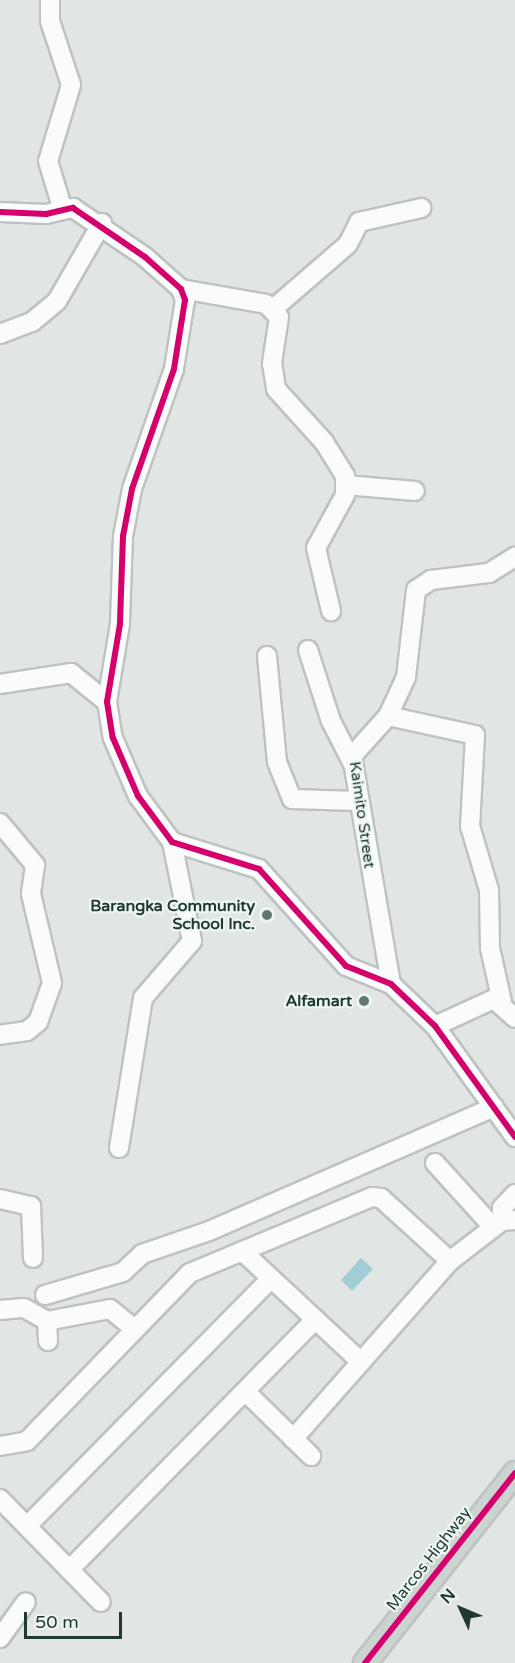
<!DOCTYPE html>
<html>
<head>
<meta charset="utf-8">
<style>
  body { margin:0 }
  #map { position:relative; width:515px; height:1663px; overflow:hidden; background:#e1e6e4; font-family:"Varela Round",sans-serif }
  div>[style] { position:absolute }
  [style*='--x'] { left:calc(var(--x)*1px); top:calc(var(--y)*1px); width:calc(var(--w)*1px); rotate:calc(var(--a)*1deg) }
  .water>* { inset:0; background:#a1ced5 }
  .roads { filter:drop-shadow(2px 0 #bec3c1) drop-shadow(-2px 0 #bec3c1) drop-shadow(0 2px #bec3c1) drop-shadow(0 -2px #bec3c1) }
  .minor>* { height:18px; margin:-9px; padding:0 9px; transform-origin:9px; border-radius:9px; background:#fafbfb }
  .major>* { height:22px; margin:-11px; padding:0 11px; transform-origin:11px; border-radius:11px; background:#ccd4d1 }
  .cycleway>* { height:6px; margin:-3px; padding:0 3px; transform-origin:3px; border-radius:3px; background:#d6006c }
  .dots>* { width:16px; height:16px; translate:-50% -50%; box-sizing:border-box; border:3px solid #eef6f2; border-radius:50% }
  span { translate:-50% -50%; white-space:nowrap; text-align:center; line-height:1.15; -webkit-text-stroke:4.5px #eef6f2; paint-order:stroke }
  .street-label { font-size:16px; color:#1f3932 }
  .poi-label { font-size:16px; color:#1f3932; font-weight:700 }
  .right { translate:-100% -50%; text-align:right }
  .north { position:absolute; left:431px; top:1579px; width:60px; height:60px; -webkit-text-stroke:4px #eef6f2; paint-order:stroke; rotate:314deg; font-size:16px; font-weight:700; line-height:24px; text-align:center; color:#1f3932 }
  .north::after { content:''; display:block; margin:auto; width:21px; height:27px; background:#1f3932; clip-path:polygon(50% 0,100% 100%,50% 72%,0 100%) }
  .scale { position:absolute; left:24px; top:1612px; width:98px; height:27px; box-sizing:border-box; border:3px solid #1f3932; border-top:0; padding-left:8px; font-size:18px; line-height:21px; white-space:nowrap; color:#1f3932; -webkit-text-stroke:4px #eef6f2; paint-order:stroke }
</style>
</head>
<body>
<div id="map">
  <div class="water">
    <i style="clip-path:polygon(361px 1258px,373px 1269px,352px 1291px,341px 1280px)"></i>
  </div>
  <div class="roads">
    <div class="minor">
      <i style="--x:50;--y:0;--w:21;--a:90"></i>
      <i style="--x:50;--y:21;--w:67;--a:71.8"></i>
      <i style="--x:71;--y:85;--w:79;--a:106.8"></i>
      <i style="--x:48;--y:161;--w:48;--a:73.1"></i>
      <i style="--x:0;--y:212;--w:46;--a:2.5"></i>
      <i style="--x:46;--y:214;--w:28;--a:-13"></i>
      <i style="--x:73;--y:208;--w:87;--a:34.2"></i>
      <i style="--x:145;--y:257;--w:48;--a:41.6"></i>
      <i style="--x:181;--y:289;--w:12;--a:70"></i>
      <i style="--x:185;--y:300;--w:70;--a:99.1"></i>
      <i style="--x:174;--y:369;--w:127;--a:109.3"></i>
      <i style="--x:132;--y:489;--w:48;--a:100.8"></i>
      <i style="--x:123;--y:536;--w:88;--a:92"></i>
      <i style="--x:120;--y:624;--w:79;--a:99.5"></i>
      <i style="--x:107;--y:702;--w:36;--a:81"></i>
      <i style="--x:113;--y:738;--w:63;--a:66.7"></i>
      <i style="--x:138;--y:796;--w:57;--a:53.5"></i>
      <i style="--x:172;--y:842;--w:91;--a:17.2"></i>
      <i style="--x:259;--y:869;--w:130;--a:48.1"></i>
      <i style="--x:346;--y:966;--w:48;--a:21.8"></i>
      <i style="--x:391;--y:984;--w:61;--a:43.7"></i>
      <i style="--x:435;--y:1026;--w:137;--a:54.2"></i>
      <i style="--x:181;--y:289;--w:86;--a:10"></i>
      <i style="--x:266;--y:304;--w:18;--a:45"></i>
      <i style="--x:279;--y:317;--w:47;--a:98.7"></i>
      <i style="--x:272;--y:363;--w:26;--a:81"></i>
      <i style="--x:276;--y:389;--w:72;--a:47.8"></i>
      <i style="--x:324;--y:442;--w:40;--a:58"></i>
      <i style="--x:345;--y:476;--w:19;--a:90"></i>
      <i style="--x:345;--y:495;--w:60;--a:118.7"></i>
      <i style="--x:316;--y:548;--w:65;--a:76.6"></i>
      <i style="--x:273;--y:309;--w:99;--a:-40.9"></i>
      <i style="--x:348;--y:244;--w:25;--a:-63"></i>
      <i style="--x:359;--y:222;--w:64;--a:-12.7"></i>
      <i style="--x:0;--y:334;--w:34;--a:-21"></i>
      <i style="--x:32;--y:322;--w:33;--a:-40"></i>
      <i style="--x:57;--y:301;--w:90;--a:-60"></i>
      <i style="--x:346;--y:485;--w:69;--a:5"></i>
      <i style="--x:308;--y:650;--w:75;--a:72.1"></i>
      <i style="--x:331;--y:721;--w:48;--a:62.9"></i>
      <i style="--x:267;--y:656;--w:106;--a:84.6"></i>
      <i style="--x:277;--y:762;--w:40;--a:68"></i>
      <i style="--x:292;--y:799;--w:65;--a:1.8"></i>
      <i style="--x:0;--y:684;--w:72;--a:-8.8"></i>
      <i style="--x:71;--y:673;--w:46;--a:38.9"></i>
      <i style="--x:388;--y:716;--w:89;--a:12.3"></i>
      <i style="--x:475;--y:735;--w:91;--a:93.1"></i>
      <i style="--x:470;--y:826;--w:67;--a:73.5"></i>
      <i style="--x:489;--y:890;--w:58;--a:89"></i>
      <i style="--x:490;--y:948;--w:55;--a:77.5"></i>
      <i style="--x:0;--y:823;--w:55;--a:50.2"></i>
      <i style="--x:35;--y:865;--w:29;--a:98"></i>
      <i style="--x:31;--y:894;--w:91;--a:76.7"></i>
      <i style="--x:52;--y:983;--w:41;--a:109.7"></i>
      <i style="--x:38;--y:1022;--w:14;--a:141"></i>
      <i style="--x:27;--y:1031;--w:27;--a:172"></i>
      <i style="--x:391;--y:984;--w:231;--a:-99.7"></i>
      <i style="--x:352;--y:756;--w:54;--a:-48"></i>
      <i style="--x:388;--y:716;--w:43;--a:-65.2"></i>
      <i style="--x:406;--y:677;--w:88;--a:-83.4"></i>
      <i style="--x:416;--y:590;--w:18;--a:-34"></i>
      <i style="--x:431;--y:580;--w:58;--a:-6.9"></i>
      <i style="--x:489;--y:573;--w:31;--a:-32"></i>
      <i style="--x:435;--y:1026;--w:65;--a:-24.6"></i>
      <i style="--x:494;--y:999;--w:28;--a:42"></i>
      <i style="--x:119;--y:1148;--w:152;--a:-80.9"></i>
      <i style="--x:143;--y:998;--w:75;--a:-49.3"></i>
      <i style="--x:192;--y:941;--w:101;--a:-101.4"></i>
      <i style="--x:435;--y:1163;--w:86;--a:47.8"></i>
      <i style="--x:0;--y:1199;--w:32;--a:13"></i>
      <i style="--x:31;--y:1206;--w:52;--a:87.8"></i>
      <i style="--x:502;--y:1221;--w:13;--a:-90"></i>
      <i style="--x:502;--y:1208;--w:19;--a:-47"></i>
      <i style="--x:242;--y:1251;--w:163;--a:43"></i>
      <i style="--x:45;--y:1295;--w:81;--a:-16.4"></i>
      <i style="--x:123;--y:1272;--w:26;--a:-43"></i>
      <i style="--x:142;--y:1254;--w:71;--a:-18.9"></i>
      <i style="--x:209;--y:1231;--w:311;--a:-23.5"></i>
      <i style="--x:0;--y:1310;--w:24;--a:-5"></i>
      <i style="--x:24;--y:1308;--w:26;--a:29"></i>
      <i style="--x:47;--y:1321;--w:64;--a:-10.8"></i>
      <i style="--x:110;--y:1309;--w:32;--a:39"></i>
      <i style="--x:47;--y:1321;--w:20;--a:87"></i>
      <i style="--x:247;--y:1393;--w:90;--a:44.5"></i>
      <i style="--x:293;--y:1439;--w:237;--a:-48.6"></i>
      <i style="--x:450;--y:1261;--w:66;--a:-37.6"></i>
      <i style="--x:502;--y:1221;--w:13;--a:-4"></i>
      <i style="--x:0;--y:1446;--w:27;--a:-10"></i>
      <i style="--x:27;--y:1441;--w:234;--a:-45.9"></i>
      <i style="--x:190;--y:1273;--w:197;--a:-22.7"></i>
      <i style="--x:372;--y:1197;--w:9;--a:6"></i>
      <i style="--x:381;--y:1198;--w:93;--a:42.4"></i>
      <i style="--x:0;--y:1499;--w:144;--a:45.6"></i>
      <i style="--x:27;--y:1526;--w:347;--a:-45.4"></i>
      <i style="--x:69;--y:1570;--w:349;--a:-45.5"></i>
      <i style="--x:0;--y:1638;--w:44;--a:-54.2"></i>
    </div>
    <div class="major">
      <i style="--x:365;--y:1663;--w:242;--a:-51.7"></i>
    </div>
  </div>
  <div class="cycleway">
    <i style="--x:0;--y:212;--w:46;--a:2.5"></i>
    <i style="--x:46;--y:214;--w:28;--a:-13"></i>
    <i style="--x:73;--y:208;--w:87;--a:34.2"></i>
    <i style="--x:145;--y:257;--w:48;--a:41.6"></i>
    <i style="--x:181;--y:289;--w:12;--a:70"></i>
    <i style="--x:185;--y:300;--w:70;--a:99.1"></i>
    <i style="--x:174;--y:369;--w:127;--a:109.3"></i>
    <i style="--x:132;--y:489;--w:48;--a:100.8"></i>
    <i style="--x:123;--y:536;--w:88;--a:92"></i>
    <i style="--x:120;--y:624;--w:79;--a:99.5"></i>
    <i style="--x:107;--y:702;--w:36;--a:81"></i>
    <i style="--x:113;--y:738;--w:63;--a:66.7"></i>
    <i style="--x:138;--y:796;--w:57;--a:53.5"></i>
    <i style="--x:172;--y:842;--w:91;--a:17.2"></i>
    <i style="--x:259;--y:869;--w:130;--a:48.1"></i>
    <i style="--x:346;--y:966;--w:48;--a:21.8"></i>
    <i style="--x:391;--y:984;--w:61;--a:43.7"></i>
    <i style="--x:435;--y:1026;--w:137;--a:54.2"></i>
    <i style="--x:365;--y:1663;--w:242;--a:-51.7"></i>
  </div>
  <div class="dots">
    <i style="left:267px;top:915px;background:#637670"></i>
    <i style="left:364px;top:1001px;background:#637670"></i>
  </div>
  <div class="street-label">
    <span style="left:362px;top:815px;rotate:82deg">Kaimito Street</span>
    <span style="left:429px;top:1559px;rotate:-52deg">Marcos Highway</span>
  </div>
  <div class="poi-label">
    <span class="right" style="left:255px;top:915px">Barangka Community<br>School Inc.</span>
    <span class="right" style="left:352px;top:1001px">Alfamart</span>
  </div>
  <div class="north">N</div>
  <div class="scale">50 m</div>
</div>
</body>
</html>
